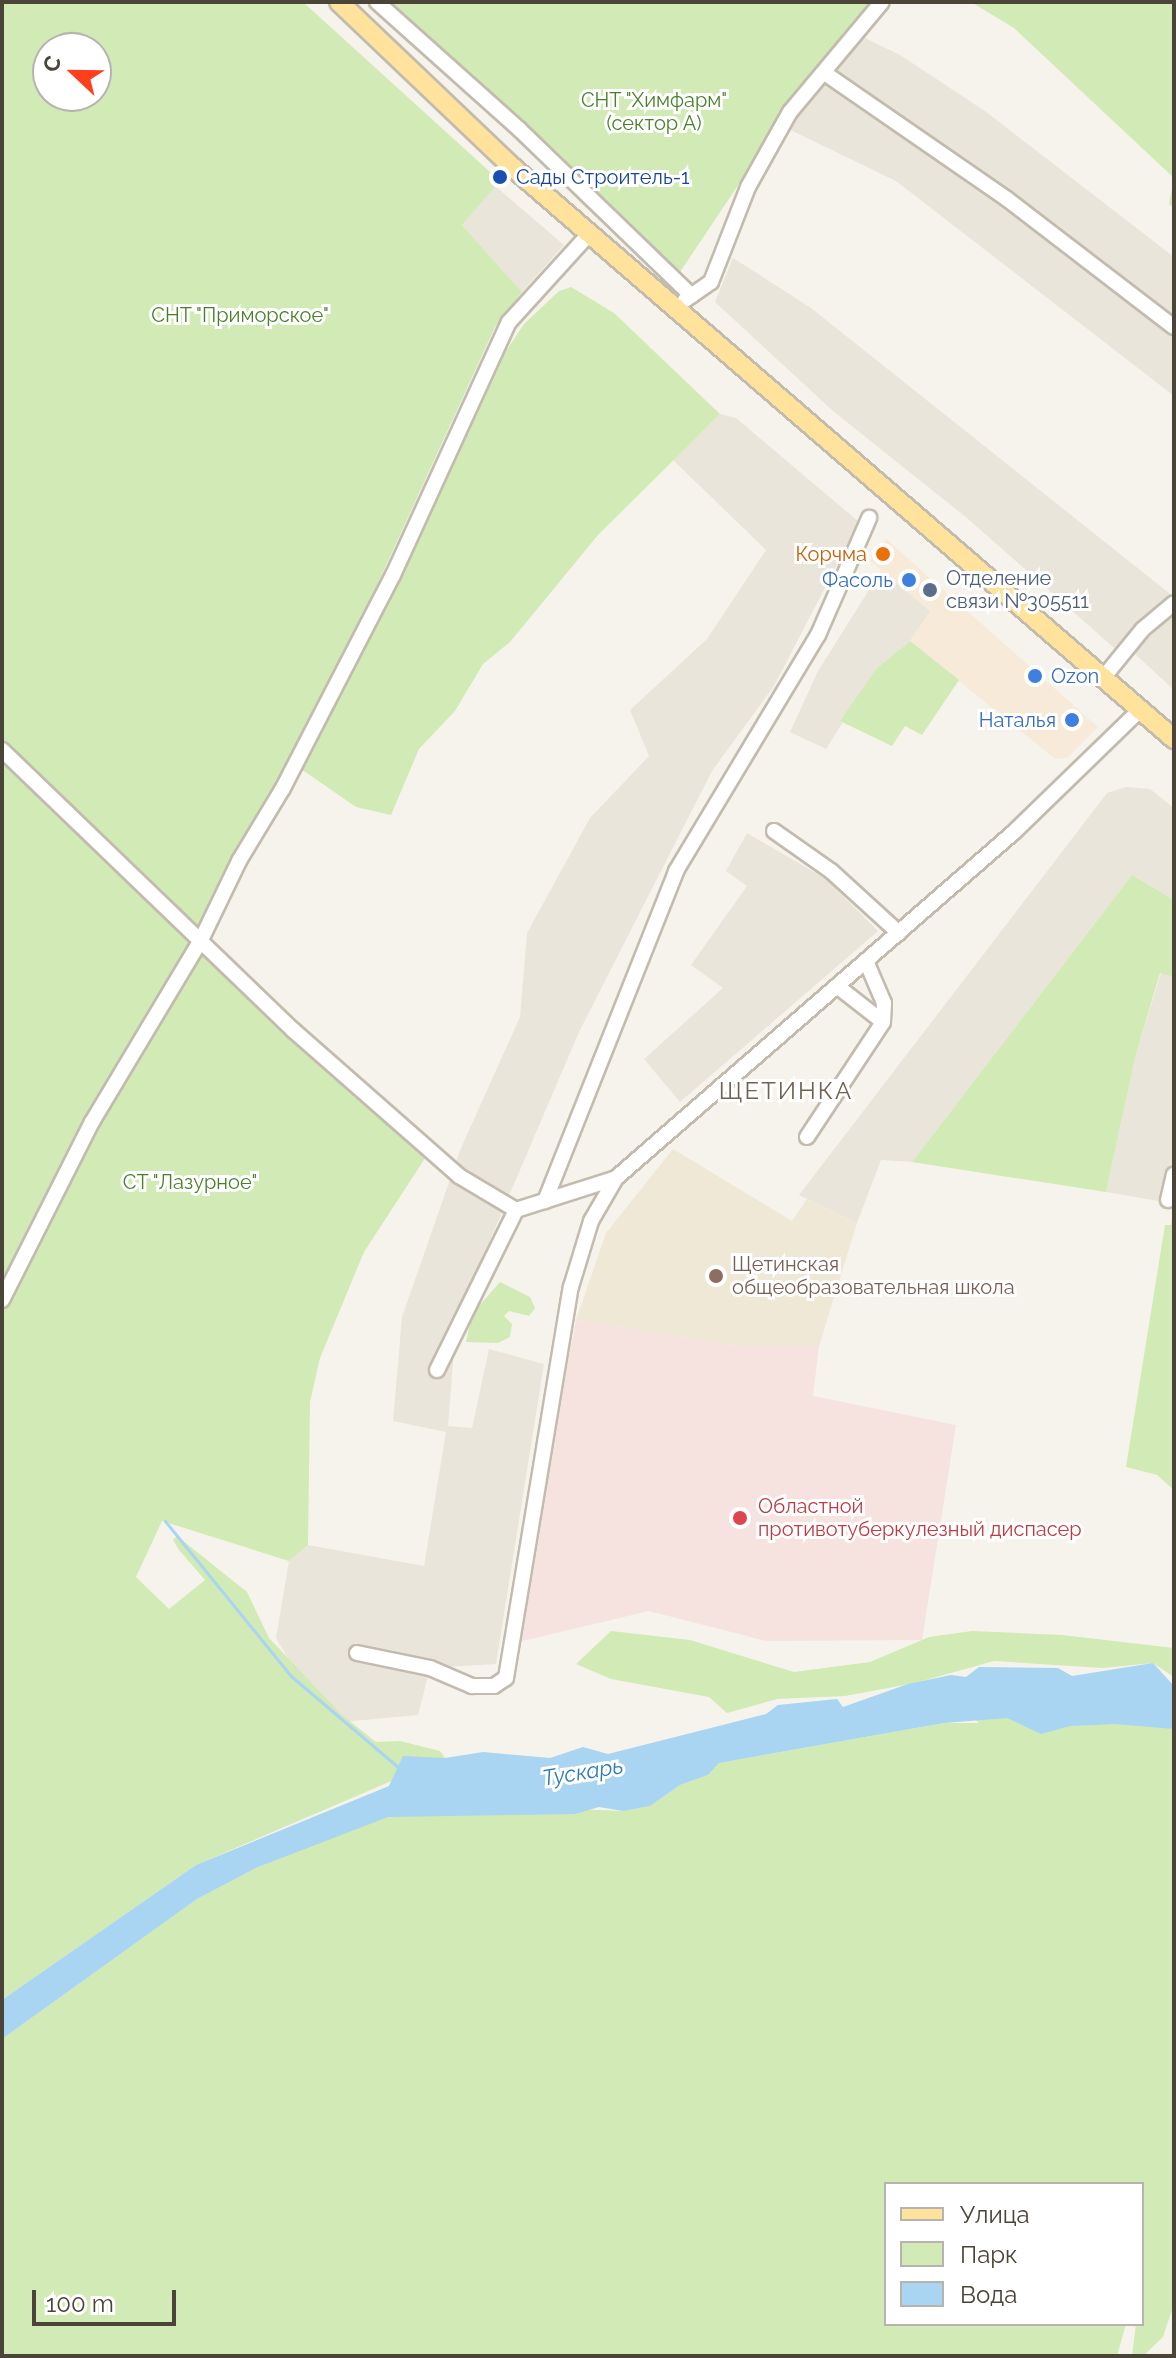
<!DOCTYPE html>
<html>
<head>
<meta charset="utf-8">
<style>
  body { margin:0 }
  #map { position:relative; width:1176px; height:2358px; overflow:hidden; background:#f6f3ec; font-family:Raleway,sans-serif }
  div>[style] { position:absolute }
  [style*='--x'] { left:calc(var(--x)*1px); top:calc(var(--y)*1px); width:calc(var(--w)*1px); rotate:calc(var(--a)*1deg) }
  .residential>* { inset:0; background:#eae5da }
  .commercial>* { inset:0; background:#f7ead8 }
  .education>* { inset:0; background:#efe8d6 }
  .medical>* { inset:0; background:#f6e3e0 }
  .green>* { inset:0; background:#d2eab5 }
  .water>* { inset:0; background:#a9d4f2 }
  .stream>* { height:3px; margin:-1.5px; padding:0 1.5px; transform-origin:1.5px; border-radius:1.5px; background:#a9d4f2 }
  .roads { filter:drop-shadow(2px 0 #c2bbae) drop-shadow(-2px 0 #c2bbae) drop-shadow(0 2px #c2bbae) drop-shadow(0 -2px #c2bbae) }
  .minor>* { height:14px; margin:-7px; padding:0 7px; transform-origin:7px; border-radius:7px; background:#fff }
  .major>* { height:18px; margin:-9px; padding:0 9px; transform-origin:9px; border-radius:9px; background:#ffe39c }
  .dots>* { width:22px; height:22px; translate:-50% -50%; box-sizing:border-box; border:4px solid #fff; border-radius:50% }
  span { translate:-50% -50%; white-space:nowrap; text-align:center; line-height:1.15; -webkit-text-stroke:6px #fff; paint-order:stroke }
  .park-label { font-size:20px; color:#4a7f2a }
  .transit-label { font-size:20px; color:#164399 }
  .left { translate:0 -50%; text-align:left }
  .food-label { font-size:20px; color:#c56008 }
  .right { translate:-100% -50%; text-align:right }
  .service-label { font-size:20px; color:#4e5e75 }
  .shop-label { font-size:20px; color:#366cbe }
  .education-label { font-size:20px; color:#785e54 }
  .health-label { font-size:20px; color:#be3a42 }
  .water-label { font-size:22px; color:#2e7ab2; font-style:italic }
  .quarter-label { font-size:24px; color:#6e6250; letter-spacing:2px }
  .frame { position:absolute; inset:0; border:4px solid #4b4439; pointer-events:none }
  .legend { position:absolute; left:884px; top:2182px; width:260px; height:144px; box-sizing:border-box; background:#fff; border:2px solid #b7b4b0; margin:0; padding:10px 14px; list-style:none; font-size:24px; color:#4b4439 }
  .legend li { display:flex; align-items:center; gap:16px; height:40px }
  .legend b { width:40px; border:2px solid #b7b4b0 }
  .north { position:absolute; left:32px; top:32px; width:80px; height:80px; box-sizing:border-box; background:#fff; border:2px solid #b7b4b0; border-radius:50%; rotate:292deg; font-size:22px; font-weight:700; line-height:32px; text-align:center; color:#4b4439 }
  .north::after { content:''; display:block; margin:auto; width:28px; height:36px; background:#fc3f1d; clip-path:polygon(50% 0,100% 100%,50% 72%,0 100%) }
  .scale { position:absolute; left:32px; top:2290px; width:144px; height:36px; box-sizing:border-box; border:4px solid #4b4439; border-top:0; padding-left:10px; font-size:24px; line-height:28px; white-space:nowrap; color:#4b4439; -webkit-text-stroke:6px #fff; paint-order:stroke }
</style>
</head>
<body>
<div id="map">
  <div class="residential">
    <i style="clip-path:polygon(859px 35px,900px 55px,985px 111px,1174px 257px,1174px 396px,896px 181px,786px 128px)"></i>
    <i style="clip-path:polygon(495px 186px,564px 245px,522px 292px,462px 225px)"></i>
    <i style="clip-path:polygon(733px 258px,811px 308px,1174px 597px,1121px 654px,967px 518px,833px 411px,715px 302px)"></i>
    <i style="clip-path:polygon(720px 414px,736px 418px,859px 522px,774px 686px,712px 771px,579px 1032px,473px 1280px,455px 1338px,448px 1426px,472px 1428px,489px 1349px,544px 1364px,496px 1664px,430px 1668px,418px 1715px,342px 1722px,294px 1668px,276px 1638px,289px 1561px,308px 1545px,424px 1566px,446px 1432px,393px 1421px,402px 1317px,461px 1148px,520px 1017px,527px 933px,590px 818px,649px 756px,630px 710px,707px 639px,766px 550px,673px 460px)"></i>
    <i style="clip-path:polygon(881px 571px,931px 611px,910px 641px,877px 668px,826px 749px,790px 732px,818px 671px)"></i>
    <i style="clip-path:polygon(1174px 614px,1174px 690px,1133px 652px)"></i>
    <i style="clip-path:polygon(1126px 787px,1150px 789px,1174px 808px,1174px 900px,1132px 875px,912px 1162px,881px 1160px,857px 1223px,799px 1195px,1107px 793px)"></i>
    <i style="clip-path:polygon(747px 833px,826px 879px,878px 931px,680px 1102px,644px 1059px,723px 988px,691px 965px,747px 886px,726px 871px)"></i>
    <i style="clip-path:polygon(1161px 973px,1174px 977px,1174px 1153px,1164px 1202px,1106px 1192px,1136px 1054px)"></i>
  </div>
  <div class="commercial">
    <i style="clip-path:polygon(886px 539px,1098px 727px,1067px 758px,1055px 759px,910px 641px,930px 611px,870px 561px)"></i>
  </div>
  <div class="education">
    <i style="clip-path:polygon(673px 1149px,792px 1221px,807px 1199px,857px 1223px,819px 1346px,739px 1346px,576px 1320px,606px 1233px)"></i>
  </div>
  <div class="medical">
    <i style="clip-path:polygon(576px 1320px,739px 1346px,819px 1346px,813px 1396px,956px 1425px,922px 1640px,766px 1641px,649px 1611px,514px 1643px)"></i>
  </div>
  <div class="green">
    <i style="clip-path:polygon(evenodd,2px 2px,303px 2px,500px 181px,462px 225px,522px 292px,495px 327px,362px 618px,198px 933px,372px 1096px,433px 1146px,364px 1252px,320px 1358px,310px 1402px,308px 1545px,289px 1561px,162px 1521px,136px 1577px,169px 1609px,205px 1580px,179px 1550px,173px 1540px,177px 1536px,247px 1592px,269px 1638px,342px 1715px,376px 1742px,400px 1741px,440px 1751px,445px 1758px,196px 1865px,2px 2000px,2px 2px,48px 48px,96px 48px,96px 96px,48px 96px,48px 48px)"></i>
    <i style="clip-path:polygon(369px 2px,871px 2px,769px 139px,672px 284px)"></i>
    <i style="clip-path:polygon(971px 2px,1172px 2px,1174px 5px,1174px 208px,1169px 204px,1174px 178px,1014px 28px)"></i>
    <i style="clip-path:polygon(571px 287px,614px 313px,720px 414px,598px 535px,510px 642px,483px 664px,455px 711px,419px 749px,391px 815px,356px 807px,301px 769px,410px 559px,506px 351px,524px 324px,559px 291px)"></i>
    <i style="clip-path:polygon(910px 641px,959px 680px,922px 735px,905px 726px,892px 746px,840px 721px,877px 668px)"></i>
    <i style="clip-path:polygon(1132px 875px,1174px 900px,1174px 977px,1160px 973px,1136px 1054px,1106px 1192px,912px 1162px)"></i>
    <i style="clip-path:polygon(1174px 1206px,1174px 1488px,1173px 1489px,1157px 1475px,1126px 1467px,1165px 1225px,1171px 1225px)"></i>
    <i style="clip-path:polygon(500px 1282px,530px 1297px,535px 1308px,529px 1316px,509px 1311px,504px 1316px,512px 1324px,510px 1337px,498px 1343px,466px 1342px,472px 1314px)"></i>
    <i style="clip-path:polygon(611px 1631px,690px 1640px,794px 1672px,870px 1662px,929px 1637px,972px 1631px,1062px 1635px,1174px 1648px,1174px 1677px,1153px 1663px,1103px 1668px,994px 1661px,915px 1683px,845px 1696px,777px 1699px,727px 1713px,709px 1697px,611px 1679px,576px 1664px)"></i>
    <i style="clip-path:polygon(969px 1714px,1174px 1720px,1174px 2304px,1163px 2337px,1143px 2356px,1132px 2356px,1136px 2324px,1142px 2324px,1142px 2184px,886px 2184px,886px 2324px,1126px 2324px,1117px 2356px,2px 2356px,2px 2039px,197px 1899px,258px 1867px,409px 1802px,623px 1811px,650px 1806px,680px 1785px,708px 1775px,719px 1763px,944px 1723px,979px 1723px)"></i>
  </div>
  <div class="water">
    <i style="clip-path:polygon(1153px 1663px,1174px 1686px,1174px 1729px,1115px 1724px,1070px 1726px,1041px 1734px,1007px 1718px,944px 1723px,719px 1763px,708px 1775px,680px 1785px,650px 1806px,623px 1811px,599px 1807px,575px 1814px,388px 1817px,258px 1867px,197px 1899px,2px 2039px,2px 2000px,196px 1865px,389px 1786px,403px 1756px,445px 1758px,483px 1752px,550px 1758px,583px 1747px,608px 1754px,766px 1714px,778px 1705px,837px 1699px,843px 1707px,908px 1684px,951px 1675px,966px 1677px,979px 1667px,1058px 1668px,1072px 1676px)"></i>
  </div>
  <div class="stream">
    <i style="--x:165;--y:1521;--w:200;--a:50.9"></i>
    <i style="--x:291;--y:1676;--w:140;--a:40.4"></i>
  </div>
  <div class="roads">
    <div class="minor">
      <i style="--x:377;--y:2;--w:191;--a:41.8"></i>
      <i style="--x:519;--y:129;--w:240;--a:44"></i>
      <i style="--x:826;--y:74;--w:220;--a:34.6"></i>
      <i style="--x:1007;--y:199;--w:210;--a:37.5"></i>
      <i style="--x:685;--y:300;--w:32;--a:-35"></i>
      <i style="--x:711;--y:282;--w:102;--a:-68.7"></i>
      <i style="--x:748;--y:187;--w:86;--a:-60.8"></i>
      <i style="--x:790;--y:112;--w:143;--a:-50.1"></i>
      <i style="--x:1103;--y:678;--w:63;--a:-50.8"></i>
      <i style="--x:1143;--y:629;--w:40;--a:-40"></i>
      <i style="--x:2;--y:750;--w:404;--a:43.9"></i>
      <i style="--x:293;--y:1030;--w:221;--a:41.3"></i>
      <i style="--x:459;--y:1176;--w:66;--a:30.8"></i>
      <i style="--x:516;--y:1210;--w:105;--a:-17.7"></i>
      <i style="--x:774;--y:831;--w:70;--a:35.1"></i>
      <i style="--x:831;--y:871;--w:92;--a:42.4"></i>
      <i style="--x:837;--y:986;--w:58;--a:38"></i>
      <i style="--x:807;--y:1137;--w:138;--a:-56.5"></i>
      <i style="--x:883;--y:1022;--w:19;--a:-87"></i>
      <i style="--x:884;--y:1003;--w:46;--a:-113.2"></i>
      <i style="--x:1168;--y:1200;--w:26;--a:-77"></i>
      <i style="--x:545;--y:1201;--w:355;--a:-68.3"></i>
      <i style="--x:676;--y:871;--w:275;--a:-59"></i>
      <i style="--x:818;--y:635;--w:128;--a:-66.4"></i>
      <i style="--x:2;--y:1300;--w:199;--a:-63.2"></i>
      <i style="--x:92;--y:1122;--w:212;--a:-59.1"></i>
      <i style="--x:201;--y:940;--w:88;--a:-64.3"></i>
      <i style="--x:239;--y:861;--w:85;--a:-58.9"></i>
      <i style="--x:283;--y:788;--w:240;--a:-62.7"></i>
      <i style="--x:393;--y:575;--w:278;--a:-65.4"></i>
      <i style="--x:509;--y:322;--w:120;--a:-47.7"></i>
      <i style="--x:437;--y:1370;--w:178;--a:-63.7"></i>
      <i style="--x:357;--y:1653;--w:75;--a:11.6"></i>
      <i style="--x:430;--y:1668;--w:46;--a:23.2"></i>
      <i style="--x:472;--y:1686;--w:22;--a:0"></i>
      <i style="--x:494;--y:1686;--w:14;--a:-34"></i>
      <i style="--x:506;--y:1678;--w:396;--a:-80.6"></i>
      <i style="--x:571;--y:1287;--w:69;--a:-73.1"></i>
      <i style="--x:591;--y:1221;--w:50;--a:-59.8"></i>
      <i style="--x:616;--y:1178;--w:527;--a:-41"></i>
      <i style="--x:1014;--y:832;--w:175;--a:-44.1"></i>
    </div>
    <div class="major">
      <i style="--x:339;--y:2;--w:236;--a:43.6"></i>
      <i style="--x:510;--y:165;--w:878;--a:40.84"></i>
    </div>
  </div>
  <div class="dots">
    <i style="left:500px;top:177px;background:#1a4fb4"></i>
    <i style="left:883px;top:554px;background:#e8710a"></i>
    <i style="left:909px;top:580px;background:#3f7fe0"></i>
    <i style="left:930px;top:590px;background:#5c6f8a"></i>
    <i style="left:1035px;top:676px;background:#3f7fe0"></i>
    <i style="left:1072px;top:720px;background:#3f7fe0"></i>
    <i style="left:716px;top:1276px;background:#8d6e63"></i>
    <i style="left:740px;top:1518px;background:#e0444e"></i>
  </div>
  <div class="park-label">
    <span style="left:654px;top:112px">СНТ "Химфарм"<br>(сектор А)</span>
    <span style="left:240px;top:315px">СНТ "Приморское"</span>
    <span style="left:190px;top:1182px">СТ "Лазурное"</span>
  </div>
  <div class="transit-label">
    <span class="left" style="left:516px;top:177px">Сады Строитель-1</span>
  </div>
  <div class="food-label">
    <span class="right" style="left:867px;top:554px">Корчма</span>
  </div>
  <div class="service-label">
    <span class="left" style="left:946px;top:590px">Отделение<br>связи №305511</span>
  </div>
  <div class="shop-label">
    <span class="right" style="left:893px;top:580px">Фасоль</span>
    <span class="left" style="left:1051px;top:676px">Ozon</span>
    <span class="right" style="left:1056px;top:720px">Наталья</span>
  </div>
  <div class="education-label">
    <span class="left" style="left:732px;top:1276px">Щетинская<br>общеобразовательная школа</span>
  </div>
  <div class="health-label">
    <span class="left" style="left:758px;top:1518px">Областной<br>противотуберкулезный диспасер</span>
  </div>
  <div class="water-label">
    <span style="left:583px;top:1772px;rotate:-9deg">Тускарь</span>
  </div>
  <div class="quarter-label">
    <span style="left:786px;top:1091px">ЩЕТИНКА</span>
  </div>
  <div class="frame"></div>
  <ul class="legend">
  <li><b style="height:10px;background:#ffe39c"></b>Улица</li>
  <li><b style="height:22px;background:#d2eab5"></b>Парк</li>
  <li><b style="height:22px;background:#a9d4f2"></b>Вода</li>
  </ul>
  <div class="north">С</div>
  <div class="scale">100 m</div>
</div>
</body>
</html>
